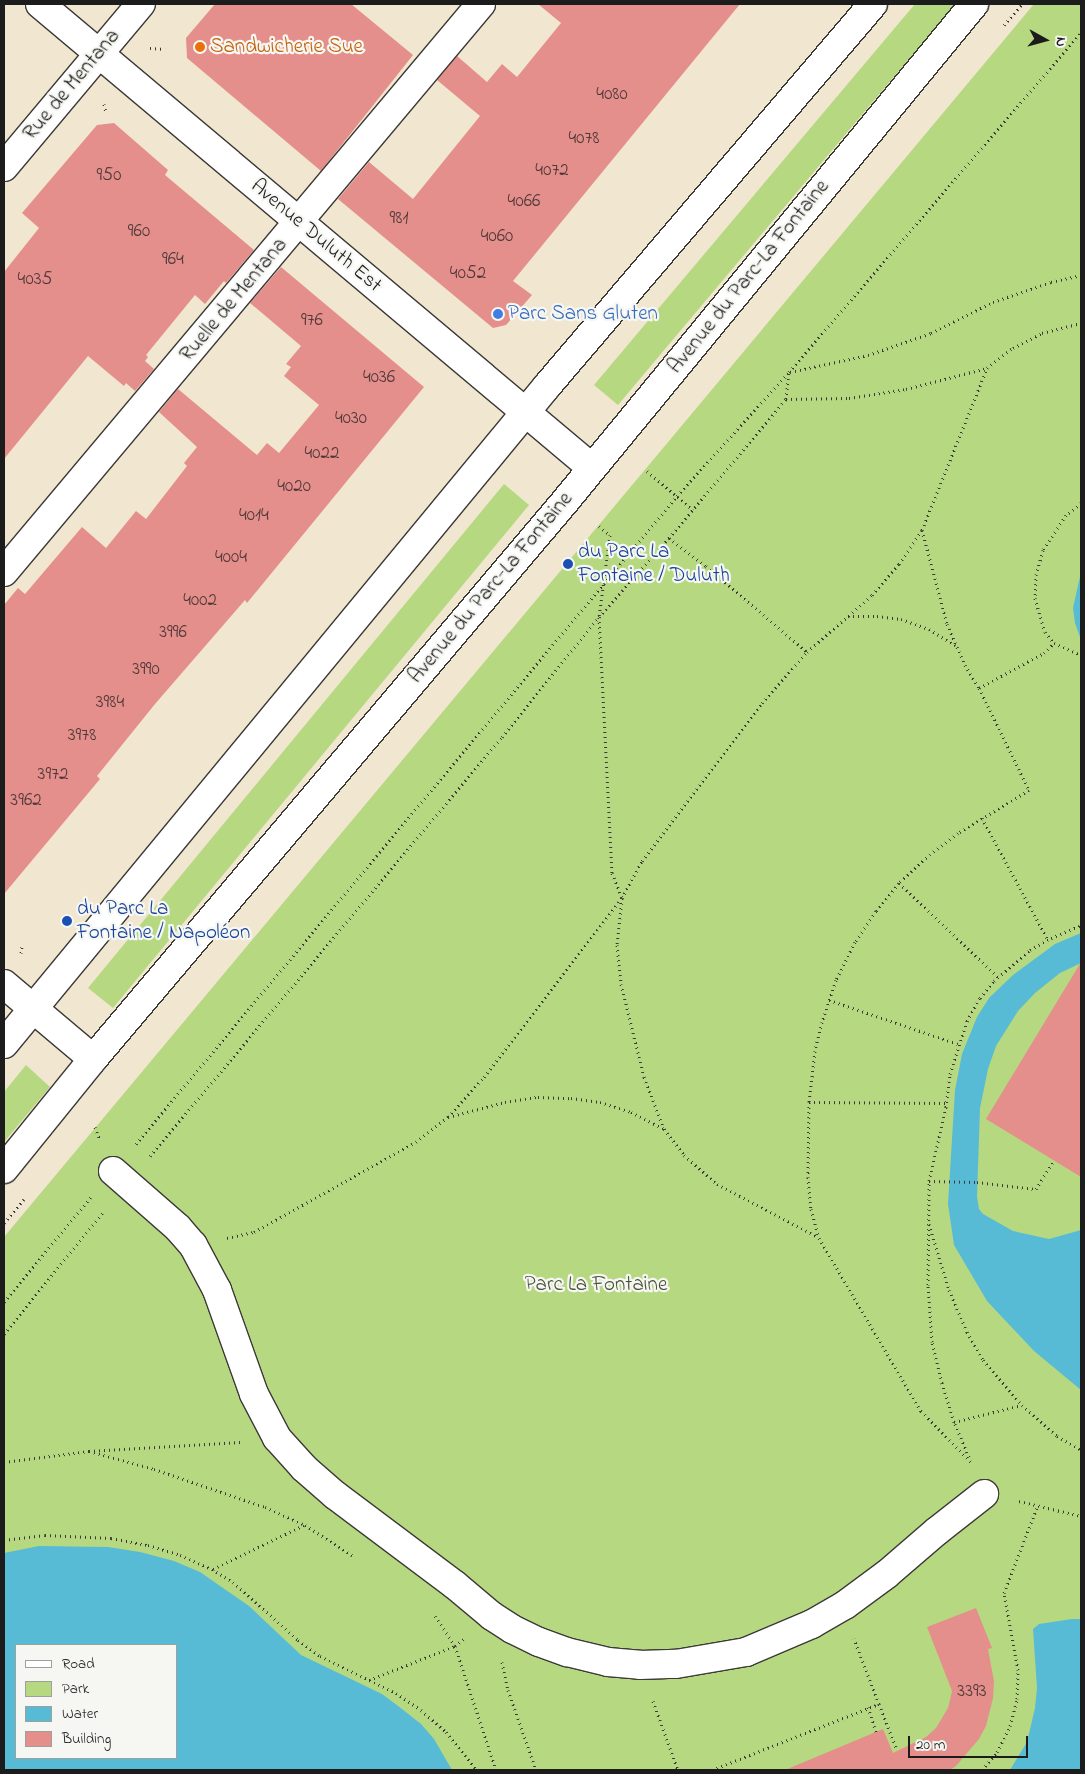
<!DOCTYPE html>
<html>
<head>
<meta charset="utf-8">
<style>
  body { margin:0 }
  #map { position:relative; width:1085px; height:1774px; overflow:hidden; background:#f1e6cf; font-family:"Indie Flower",sans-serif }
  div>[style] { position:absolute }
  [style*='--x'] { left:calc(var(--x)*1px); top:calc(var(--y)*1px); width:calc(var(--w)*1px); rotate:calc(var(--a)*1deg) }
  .green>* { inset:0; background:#b6d881 }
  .water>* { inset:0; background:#57bbd5 }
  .building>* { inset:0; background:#e58f8c }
  .path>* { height:3px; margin-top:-1.5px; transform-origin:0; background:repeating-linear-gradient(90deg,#3c3a37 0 1px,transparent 0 5px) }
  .roads { filter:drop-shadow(1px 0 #3c3a37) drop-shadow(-1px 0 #3c3a37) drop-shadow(0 1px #3c3a37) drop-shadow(0 -1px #3c3a37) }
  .minor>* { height:28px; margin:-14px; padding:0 14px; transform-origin:14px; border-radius:14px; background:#fff }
  .dots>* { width:14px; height:14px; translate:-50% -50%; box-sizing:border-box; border:2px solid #f6f6f2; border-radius:50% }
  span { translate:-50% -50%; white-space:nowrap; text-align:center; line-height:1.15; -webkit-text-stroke:4.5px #f6f6f2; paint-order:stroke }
  .number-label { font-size:19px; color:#4e3938 }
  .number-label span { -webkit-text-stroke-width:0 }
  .food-label { font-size:21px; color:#c56008 }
  .left { translate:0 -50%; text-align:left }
  .street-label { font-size:21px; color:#1c1c1c }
  .shop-label { font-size:21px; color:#366cbe }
  .transit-label { font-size:21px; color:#164399 }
  .park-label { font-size:21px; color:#4a543a }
  .frame { position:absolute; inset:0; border:5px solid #1c1c1c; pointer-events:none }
  .legend { position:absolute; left:15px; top:1644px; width:162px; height:115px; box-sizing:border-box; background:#f6f6f2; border:1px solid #9f9f9c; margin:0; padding:6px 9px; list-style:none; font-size:15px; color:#1c1c1c }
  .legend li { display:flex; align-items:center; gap:10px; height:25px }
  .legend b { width:25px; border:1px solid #9f9f9c }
  .north { position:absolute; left:1020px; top:15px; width:50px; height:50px; -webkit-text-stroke:4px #f6f6f2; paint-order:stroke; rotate:97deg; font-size:14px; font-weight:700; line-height:20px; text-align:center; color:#1c1c1c }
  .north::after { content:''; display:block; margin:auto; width:18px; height:22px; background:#1c1c1c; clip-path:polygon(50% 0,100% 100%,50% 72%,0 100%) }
  .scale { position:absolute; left:908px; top:1736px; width:120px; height:22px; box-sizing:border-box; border:2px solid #1c1c1c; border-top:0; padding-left:6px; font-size:15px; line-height:18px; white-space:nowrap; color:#1c1c1c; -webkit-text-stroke:4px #f6f6f2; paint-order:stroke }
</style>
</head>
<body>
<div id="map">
  <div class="green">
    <i style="clip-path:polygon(915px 4px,955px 4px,618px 405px,594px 385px)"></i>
    <i style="clip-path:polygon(evenodd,1034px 4px,1081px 4px,1081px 1770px,4px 1770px,4px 1237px,1034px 4px,16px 1645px,176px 1645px,176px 1758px,16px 1758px,16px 1645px)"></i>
    <i style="clip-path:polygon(504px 484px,529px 505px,113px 1008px,88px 988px)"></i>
    <i style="clip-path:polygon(26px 1065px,50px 1087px,4px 1142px,4px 1092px)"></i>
  </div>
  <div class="water">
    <i style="clip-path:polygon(1081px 572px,1081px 640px,1075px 623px,1073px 608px)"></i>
    <i style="clip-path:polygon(1081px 933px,1081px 963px,1060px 973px,1035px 993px,1018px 1011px,996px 1046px,988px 1069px,980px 1108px,977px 1197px,979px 1209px,983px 1214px,1013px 1231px,1049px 1239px,1081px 1230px,1081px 1390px,1034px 1351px,987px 1301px,954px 1245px,948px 1204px,955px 1090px,962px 1054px,977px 1017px,989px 998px,1013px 975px,1055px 944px)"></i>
    <i style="clip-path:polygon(evenodd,39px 1546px,108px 1547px,140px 1552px,174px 1561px,200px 1572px,249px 1606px,301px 1655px,382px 1694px,402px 1709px,421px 1724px,434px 1739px,452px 1770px,4px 1770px,4px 1553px,39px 1546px,16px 1645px,176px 1645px,176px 1758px,16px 1758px,16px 1645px)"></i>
    <i style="clip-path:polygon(1072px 1619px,1081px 1619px,1081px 1770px,1010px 1770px,1027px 1742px,1035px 1708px,1037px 1688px,1033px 1629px,1039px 1624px)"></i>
  </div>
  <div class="building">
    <i style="clip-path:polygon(215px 4px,351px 4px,413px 55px,321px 171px,187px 58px,186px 38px)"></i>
    <i style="clip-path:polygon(538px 4px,740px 4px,513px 281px,532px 295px,506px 325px,493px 328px,338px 199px,369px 162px,413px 199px,480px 116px,437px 80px,457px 56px,487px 82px,502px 64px,517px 77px,561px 23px)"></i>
    <i style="clip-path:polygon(114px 123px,168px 170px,165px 175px,254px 250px,226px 283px,224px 281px,205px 304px,195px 295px,146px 355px,148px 357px,145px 361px,154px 369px,135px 391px,126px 383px,124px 386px,88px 356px,4px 459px,4px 272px,39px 228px,22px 213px,97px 125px)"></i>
    <i style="clip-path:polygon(281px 267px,424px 387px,247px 603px,245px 600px,155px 704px,97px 776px,100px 779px,4px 894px,4px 605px,18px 588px,25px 594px,82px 527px,106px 548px,136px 511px,146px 519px,187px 466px,184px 463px,197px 447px,159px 412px,178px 389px,257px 455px,267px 443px,279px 453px,319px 405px,284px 376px,291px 367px,286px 364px,301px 346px,250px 303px)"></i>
    <i style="clip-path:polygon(1081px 962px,1081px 1177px,986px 1119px)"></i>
    <i style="clip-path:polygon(976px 1608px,992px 1648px,988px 1649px,994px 1681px,993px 1698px,986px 1726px,979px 1739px,956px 1766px,950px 1770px,785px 1770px,883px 1729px,893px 1753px,926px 1737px,936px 1728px,948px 1708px,952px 1691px,927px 1627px)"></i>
  </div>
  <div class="path">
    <i style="--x:1004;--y:25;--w:28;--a:-49"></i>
    <i style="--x:150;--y:48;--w:15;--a:4"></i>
    <i style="--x:104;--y:104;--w:9;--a:77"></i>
    <i style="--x:790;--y:372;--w:80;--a:-12.3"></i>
    <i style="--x:868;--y:355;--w:67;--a:-19.2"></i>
    <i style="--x:931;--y:333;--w:69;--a:-26.6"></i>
    <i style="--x:993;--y:302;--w:61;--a:-19"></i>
    <i style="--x:1051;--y:282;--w:31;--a:-13"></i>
    <i style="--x:786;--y:399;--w:63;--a:-0.9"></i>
    <i style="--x:849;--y:398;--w:58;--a:-9"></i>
    <i style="--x:906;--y:389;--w:84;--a:-14.5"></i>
    <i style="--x:987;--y:368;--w:33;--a:-38"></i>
    <i style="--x:1013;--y:348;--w:33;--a:-27"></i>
    <i style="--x:1042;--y:333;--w:40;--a:-14.4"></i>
    <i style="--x:647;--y:471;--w:60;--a:40.3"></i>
    <i style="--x:1081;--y:503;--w:19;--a:141"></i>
    <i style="--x:1066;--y:515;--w:42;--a:123.3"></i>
    <i style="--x:1043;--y:550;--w:25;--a:106"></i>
    <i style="--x:1036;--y:574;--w:24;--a:92"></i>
    <i style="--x:1035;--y:598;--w:35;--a:74"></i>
    <i style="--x:1045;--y:632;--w:14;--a:51"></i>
    <i style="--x:1054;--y:643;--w:30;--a:24"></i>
    <i style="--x:599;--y:526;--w:14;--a:39"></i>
    <i style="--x:610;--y:535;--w:83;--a:97.6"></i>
    <i style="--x:599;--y:617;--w:256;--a:87.1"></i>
    <i style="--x:612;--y:873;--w:27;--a:68"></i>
    <i style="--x:622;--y:898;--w:47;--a:96.1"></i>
    <i style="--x:617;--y:945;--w:39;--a:84"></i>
    <i style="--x:621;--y:984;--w:96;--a:76.1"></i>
    <i style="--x:644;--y:1077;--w:56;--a:69"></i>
    <i style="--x:664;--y:1129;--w:33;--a:52"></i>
    <i style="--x:684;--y:1155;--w:44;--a:41.3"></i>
    <i style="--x:717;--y:1184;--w:114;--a:27.7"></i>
    <i style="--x:922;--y:530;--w:97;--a:75.1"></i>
    <i style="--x:947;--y:624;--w:45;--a:66.3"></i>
    <i style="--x:965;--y:665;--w:27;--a:59"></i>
    <i style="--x:979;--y:688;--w:114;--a:63.9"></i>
    <i style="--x:1029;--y:790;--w:83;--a:148.8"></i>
    <i style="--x:958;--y:833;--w:35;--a:143"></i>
    <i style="--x:930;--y:854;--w:42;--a:136.9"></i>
    <i style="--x:899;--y:883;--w:36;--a:129"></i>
    <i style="--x:876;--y:911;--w:37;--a:124"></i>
    <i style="--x:855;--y:942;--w:42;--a:116.6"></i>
    <i style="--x:836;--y:980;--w:44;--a:108.4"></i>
    <i style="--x:822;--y:1022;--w:30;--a:104"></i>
    <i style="--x:815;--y:1051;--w:51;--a:96.7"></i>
    <i style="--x:809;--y:1102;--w:75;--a:90.8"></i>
    <i style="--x:808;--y:1177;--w:32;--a:85"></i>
    <i style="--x:811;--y:1209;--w:30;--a:75"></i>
    <i style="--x:819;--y:1238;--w:201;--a:59.5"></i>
    <i style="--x:921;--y:1411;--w:73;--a:45.6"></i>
    <i style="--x:669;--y:538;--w:46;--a:37.1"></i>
    <i style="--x:706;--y:566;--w:133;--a:40.4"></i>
    <i style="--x:848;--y:616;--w:29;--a:0"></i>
    <i style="--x:877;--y:616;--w:24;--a:7"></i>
    <i style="--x:901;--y:619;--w:30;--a:20"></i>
    <i style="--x:929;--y:629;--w:31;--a:32"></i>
    <i style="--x:979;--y:688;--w:74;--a:-28.3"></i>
    <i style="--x:1044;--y:653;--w:14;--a:-45"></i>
    <i style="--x:982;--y:818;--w:139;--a:61.6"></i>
    <i style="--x:899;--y:883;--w:137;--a:43.5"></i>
    <i style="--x:21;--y:953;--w:7;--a:-82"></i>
    <i style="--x:829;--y:1000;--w:136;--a:18.8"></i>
    <i style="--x:809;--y:1102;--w:138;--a:0.4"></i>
    <i style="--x:448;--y:1117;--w:59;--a:-14.7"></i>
    <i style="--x:505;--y:1102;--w:33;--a:-9"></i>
    <i style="--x:538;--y:1097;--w:33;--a:2"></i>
    <i style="--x:571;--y:1098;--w:29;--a:8"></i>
    <i style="--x:600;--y:1102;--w:33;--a:18"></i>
    <i style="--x:631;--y:1112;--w:37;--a:27"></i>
    <i style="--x:95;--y:1127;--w:14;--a:69"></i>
    <i style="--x:136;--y:1144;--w:844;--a:-50.14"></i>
    <i style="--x:677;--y:496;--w:167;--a:-47.9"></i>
    <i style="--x:789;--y:372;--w:447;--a:-49.3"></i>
    <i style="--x:150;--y:1156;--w:547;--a:-49.97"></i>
    <i style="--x:502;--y:737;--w:154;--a:-51.1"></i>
    <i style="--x:599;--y:617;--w:106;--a:-48.5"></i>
    <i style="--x:669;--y:538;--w:182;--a:-49.9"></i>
    <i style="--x:786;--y:399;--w:27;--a:-84"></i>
    <i style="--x:929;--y:1181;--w:48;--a:1.2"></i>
    <i style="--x:977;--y:1182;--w:59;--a:6.8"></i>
    <i style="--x:1036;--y:1189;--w:34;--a:-58"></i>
    <i style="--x:4;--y:1223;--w:31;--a:-50"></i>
    <i style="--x:929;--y:1224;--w:69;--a:73.1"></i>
    <i style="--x:949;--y:1290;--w:46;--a:66.8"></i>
    <i style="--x:967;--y:1332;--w:32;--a:60"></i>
    <i style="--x:983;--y:1360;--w:60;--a:49.1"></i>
    <i style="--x:1022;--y:1405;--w:47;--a:41.5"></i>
    <i style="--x:1057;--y:1436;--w:28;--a:30"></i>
    <i style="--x:227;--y:1238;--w:28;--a:-13"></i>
    <i style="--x:254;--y:1232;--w:185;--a:-29.1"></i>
    <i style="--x:416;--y:1142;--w:41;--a:-38"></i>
    <i style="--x:448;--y:1117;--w:54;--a:-48"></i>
    <i style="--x:484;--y:1077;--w:226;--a:-52.4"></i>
    <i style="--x:622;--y:898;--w:42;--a:-61.6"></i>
    <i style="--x:642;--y:861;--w:198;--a:-52.8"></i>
    <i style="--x:762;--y:703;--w:68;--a:-48.6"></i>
    <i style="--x:807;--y:652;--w:86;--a:-41.2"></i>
    <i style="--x:872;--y:595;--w:41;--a:-48.9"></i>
    <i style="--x:899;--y:564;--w:41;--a:-55.9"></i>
    <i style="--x:922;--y:530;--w:175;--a:-68.1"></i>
    <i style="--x:4;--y:1302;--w:136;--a:-50.4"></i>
    <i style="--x:4;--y:1334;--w:159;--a:-50.9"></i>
    <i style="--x:954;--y:1422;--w:70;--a:-14"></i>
    <i style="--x:89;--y:1451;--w:67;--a:15.5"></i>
    <i style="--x:154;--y:1469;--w:117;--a:18.9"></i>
    <i style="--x:265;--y:1507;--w:44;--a:24.2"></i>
    <i style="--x:305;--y:1525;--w:56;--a:32.6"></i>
    <i style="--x:969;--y:1457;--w:38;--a:-113"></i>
    <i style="--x:954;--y:1422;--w:41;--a:-107.1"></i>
    <i style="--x:942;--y:1383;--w:42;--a:-103.7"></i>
    <i style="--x:932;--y:1342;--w:57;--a:-94"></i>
    <i style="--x:928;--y:1285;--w:104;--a:-89.4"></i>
    <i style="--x:929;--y:1181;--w:76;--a:-77.1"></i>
    <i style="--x:946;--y:1107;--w:33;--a:-83"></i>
    <i style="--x:950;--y:1074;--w:56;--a:-72.2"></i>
    <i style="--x:967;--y:1021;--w:26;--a:-61"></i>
    <i style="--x:980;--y:998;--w:22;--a:-51"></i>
    <i style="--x:994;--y:981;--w:48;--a:-40.7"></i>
    <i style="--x:1030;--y:950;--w:24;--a:-30"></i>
    <i style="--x:1051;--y:938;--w:33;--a:-23"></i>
    <i style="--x:4;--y:1462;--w:86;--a:-7.4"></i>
    <i style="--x:89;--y:1451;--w:152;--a:-3.4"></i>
    <i style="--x:1019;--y:1501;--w:64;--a:13.6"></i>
    <i style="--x:4;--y:1540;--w:41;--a:-7"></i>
    <i style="--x:45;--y:1535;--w:66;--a:2.6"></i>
    <i style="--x:111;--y:1538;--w:38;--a:11"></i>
    <i style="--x:148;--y:1545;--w:34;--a:17"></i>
    <i style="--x:180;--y:1555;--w:35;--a:24"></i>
    <i style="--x:212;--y:1569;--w:25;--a:32"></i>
    <i style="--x:233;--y:1582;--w:87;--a:41.7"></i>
    <i style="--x:298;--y:1640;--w:27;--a:36"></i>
    <i style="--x:320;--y:1656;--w:85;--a:26"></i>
    <i style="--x:396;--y:1693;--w:30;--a:34"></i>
    <i style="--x:421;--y:1710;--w:33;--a:41"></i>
    <i style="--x:446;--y:1732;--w:49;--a:50.8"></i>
    <i style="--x:213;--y:1569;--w:101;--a:-25.8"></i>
    <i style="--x:435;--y:1616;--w:36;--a:56"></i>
    <i style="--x:455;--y:1646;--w:131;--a:71.7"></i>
    <i style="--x:502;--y:1662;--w:29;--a:78"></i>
    <i style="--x:508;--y:1690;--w:85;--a:70.7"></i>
    <i style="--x:369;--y:1680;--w:92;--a:-21.6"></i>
    <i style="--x:455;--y:1646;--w:11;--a:-38"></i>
    <i style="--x:653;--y:1701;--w:73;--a:70.1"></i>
    <i style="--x:879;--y:1704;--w:49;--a:68.6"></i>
    <i style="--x:868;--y:1707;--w:26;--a:72"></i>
    <i style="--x:712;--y:1770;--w:180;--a:-21.6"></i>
    <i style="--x:879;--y:1704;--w:70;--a:-111"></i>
    <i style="--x:982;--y:1770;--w:23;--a:-50"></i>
    <i style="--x:997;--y:1752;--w:29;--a:-63"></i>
    <i style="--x:1010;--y:1726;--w:28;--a:-75"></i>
    <i style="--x:1017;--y:1699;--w:29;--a:-88"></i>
    <i style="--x:1018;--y:1670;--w:78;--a:-100.3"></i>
    <i style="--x:1004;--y:1593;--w:94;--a:-68.9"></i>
  </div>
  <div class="roads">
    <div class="minor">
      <i style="--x:40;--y:4;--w:721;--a:40.05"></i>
      <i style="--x:4;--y:167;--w:213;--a:-50"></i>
      <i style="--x:4;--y:572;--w:742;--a:-49.98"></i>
      <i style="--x:4;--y:984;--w:116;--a:40.1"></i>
      <i style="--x:4;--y:1044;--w:853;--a:-50.47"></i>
      <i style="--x:547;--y:386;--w:502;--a:-49.52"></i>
      <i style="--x:4;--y:1169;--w:141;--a:-51"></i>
      <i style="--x:93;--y:1059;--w:734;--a:-49.75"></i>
      <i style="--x:567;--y:499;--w:641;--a:-50.57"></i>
      <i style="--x:113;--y:1171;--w:86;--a:41.2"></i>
      <i style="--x:178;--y:1228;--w:23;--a:49"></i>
      <i style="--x:193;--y:1245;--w:51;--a:61.9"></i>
      <i style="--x:217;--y:1290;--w:110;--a:70.4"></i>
      <i style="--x:254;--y:1394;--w:50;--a:62.4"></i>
      <i style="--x:277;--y:1438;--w:40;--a:48"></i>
      <i style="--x:304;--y:1468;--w:41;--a:41.1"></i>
      <i style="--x:335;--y:1495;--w:150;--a:36.9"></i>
      <i style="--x:455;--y:1585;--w:48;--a:40"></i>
      <i style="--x:492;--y:1616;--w:24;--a:33"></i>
      <i style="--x:512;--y:1629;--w:30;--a:26"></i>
      <i style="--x:539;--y:1642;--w:30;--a:20"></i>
      <i style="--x:567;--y:1652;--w:42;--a:13.7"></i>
      <i style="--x:608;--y:1662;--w:32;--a:5"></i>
      <i style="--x:640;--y:1665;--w:36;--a:-2"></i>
      <i style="--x:676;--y:1664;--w:71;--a:-9.7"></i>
      <i style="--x:746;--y:1652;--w:72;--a:-23"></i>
      <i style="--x:812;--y:1624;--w:38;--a:-30"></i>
      <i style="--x:845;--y:1605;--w:52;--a:-36.4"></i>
      <i style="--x:887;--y:1574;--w:66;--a:-40.7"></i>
      <i style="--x:937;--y:1531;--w:60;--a:-38.2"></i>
    </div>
  </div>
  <div class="dots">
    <i style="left:200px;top:47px;background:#e8710a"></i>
    <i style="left:498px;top:314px;background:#3f7fe0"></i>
    <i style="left:568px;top:564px;background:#1a4fb4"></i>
    <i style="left:67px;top:921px;background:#1a4fb4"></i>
  </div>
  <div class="number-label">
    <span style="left:612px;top:95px">4080</span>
    <span style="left:584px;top:139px">4078</span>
    <span style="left:552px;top:171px">4072</span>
    <span style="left:109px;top:176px">950</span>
    <span style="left:524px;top:202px">4066</span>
    <span style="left:399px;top:219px">981</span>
    <span style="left:139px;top:232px">960</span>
    <span style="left:497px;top:237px">4060</span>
    <span style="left:173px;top:260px">964</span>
    <span style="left:468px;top:274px">4052</span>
    <span style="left:35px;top:280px">4035</span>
    <span style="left:312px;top:321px">976</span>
    <span style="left:379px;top:378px">4036</span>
    <span style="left:351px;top:419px">4030</span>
    <span style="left:322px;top:454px">4022</span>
    <span style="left:294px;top:487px">4020</span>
    <span style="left:254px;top:516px">4014</span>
    <span style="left:231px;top:558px">4004</span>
    <span style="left:200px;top:601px">4002</span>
    <span style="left:173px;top:633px">3996</span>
    <span style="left:146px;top:670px">3990</span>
    <span style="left:110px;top:703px">3984</span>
    <span style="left:82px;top:736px">3978</span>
    <span style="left:53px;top:775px">3972</span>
    <span style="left:26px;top:801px">3962</span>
    <span style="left:972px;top:1692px">3393</span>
  </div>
  <div class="food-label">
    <span class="left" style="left:210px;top:47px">Sandwicherie Sue</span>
  </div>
  <div class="street-label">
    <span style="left:72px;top:85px;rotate:-50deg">Rue de Mentana</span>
    <span style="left:316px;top:236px;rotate:40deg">Avenue Duluth Est</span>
    <span style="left:749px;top:277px;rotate:-51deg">Avenue du Parc-La Fontaine</span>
    <span style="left:234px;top:300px;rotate:-50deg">Ruelle de Mentana</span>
    <span style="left:491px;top:588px;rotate:-50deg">Avenue du Parc-La Fontaine</span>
  </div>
  <div class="shop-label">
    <span class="left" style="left:508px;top:314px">Parc Sans Gluten</span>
  </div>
  <div class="transit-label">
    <span class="left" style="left:578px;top:564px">du Parc La<br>Fontaine / Duluth</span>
    <span class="left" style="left:77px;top:921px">du Parc La<br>Fontaine / Napoléon</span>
  </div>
  <div class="park-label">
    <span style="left:596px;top:1285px">Parc La Fontaine</span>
  </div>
  <div class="frame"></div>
  <ul class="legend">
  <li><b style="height:6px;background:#fff"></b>Road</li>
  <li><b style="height:14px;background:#b6d881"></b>Park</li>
  <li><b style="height:14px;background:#57bbd5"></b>Water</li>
  <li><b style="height:14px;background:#e58f8c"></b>Building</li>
  </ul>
  <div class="north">N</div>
  <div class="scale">20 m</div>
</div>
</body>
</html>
